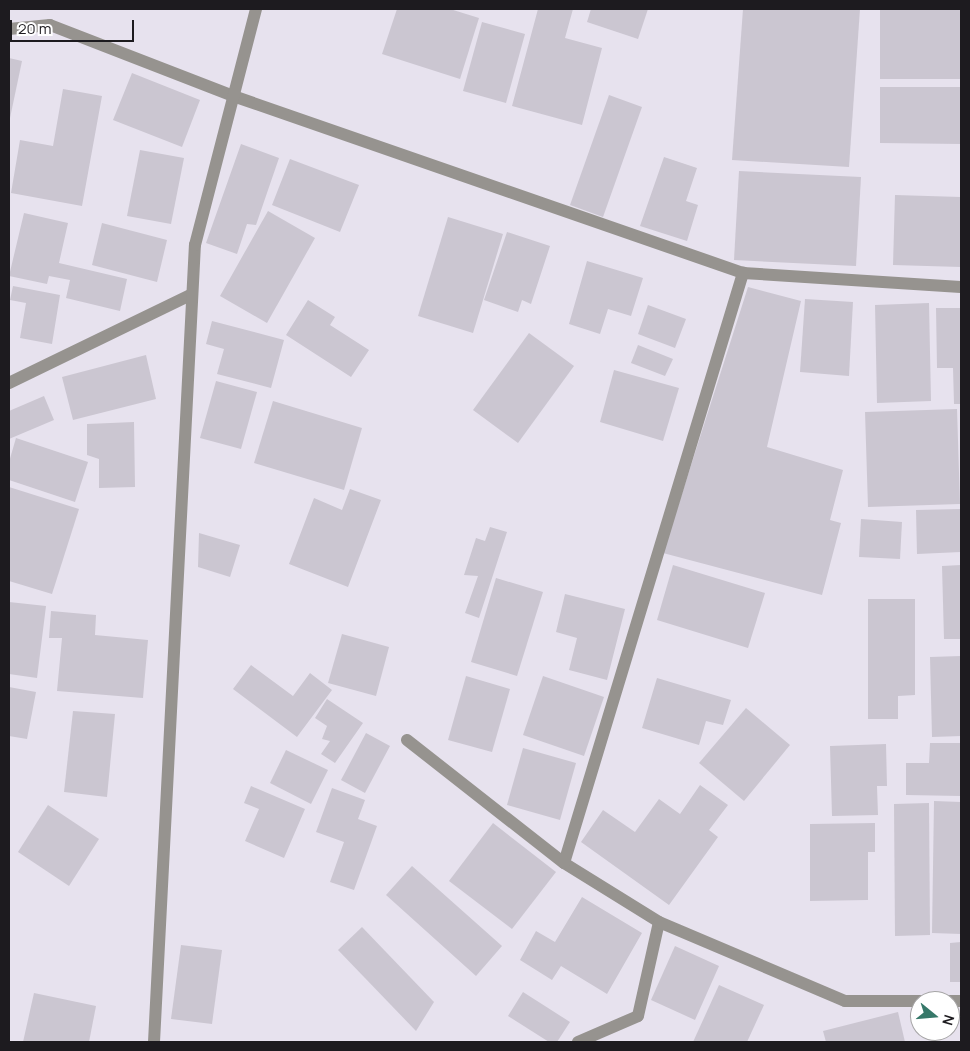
<!DOCTYPE html>
<html>
<head>
<meta charset="utf-8">
<style>
  body { margin:0 }
  #map { position:relative; width:970px; height:1051px; overflow:hidden; background:#e7e2ee; font-family:Manrope,sans-serif }
  div>[style] { position:absolute }
  [style*='--x'] { left:calc(var(--x)*1px); top:calc(var(--y)*1px); width:calc(var(--w)*1px); rotate:calc(var(--a)*1deg) }
  .building>* { inset:0; background:#cbc6d1 }
  .lane>* { height:12px; margin:-6px; padding:0 6px; transform-origin:6px; border-radius:6px; background:#96938f }
  .street>* { height:12px; margin:-6px; padding:0 6px; transform-origin:6px; border-radius:6px; background:#96938f }
  span { translate:-50% -50%; white-space:nowrap; text-align:center; line-height:1.15; -webkit-text-stroke:4.5px #fff; paint-order:stroke }
  .frame { position:absolute; inset:0; border:10px solid #1d1b1f; pointer-events:none }
  .north { position:absolute; left:910px; top:991px; width:50px; height:50px; box-sizing:border-box; background:#fff; border:1px solid #a5a4a5; border-radius:50%; rotate:107deg; font-size:14px; font-weight:700; line-height:20px; text-align:center; color:#1d1b1f }
  .north::after { content:''; display:block; margin:auto; width:18px; height:22px; background:#367869; clip-path:polygon(50% 0,100% 100%,50% 72%,0 100%) }
  .scale { position:absolute; left:10px; top:20px; width:124px; height:22px; box-sizing:border-box; border:2px solid #1d1b1f; border-top:0; padding-left:6px; font-size:15px; line-height:18px; white-space:nowrap; color:#1d1b1f; -webkit-text-stroke:4px #fff; paint-order:stroke }
</style>
</head>
<body>
<div id="map">
  <div class="building">
    <i style="clip-path:polygon(397px 9px,450px 9px,479px 18px,460px 79px,382px 54px)"></i>
    <i style="clip-path:polygon(538px 9px,573px 9px,565px 38px,602px 48px,582px 125px,512px 106px)"></i>
    <i style="clip-path:polygon(591px 9px,648px 9px,638px 39px,587px 22px)"></i>
    <i style="clip-path:polygon(743px 9px,860px 9px,849px 167px,732px 160px)"></i>
    <i style="clip-path:polygon(880px 9px,961px 9px,961px 79px,880px 79px)"></i>
    <i style="clip-path:polygon(482px 22px,525px 34px,506px 103px,463px 91px)"></i>
    <i style="clip-path:polygon(9px 58px,22px 61px,10px 118px,9px 118px)"></i>
    <i style="clip-path:polygon(132px 73px,200px 100px,182px 147px,113px 120px)"></i>
    <i style="clip-path:polygon(880px 87px,961px 87px,961px 144px,880px 143px)"></i>
    <i style="clip-path:polygon(63px 89px,102px 96px,82px 206px,11px 193px,20px 140px,53px 146px)"></i>
    <i style="clip-path:polygon(609px 95px,642px 107px,603px 217px,570px 205px)"></i>
    <i style="clip-path:polygon(241px 144px,279px 158px,256px 225px,247px 224px,237px 254px,206px 243px)"></i>
    <i style="clip-path:polygon(140px 150px,184px 158px,171px 224px,127px 216px)"></i>
    <i style="clip-path:polygon(664px 157px,697px 168px,686px 201px,698px 205px,687px 241px,640px 226px)"></i>
    <i style="clip-path:polygon(290px 159px,359px 185px,340px 232px,272px 205px)"></i>
    <i style="clip-path:polygon(739px 171px,861px 177px,856px 266px,734px 260px)"></i>
    <i style="clip-path:polygon(895px 195px,961px 197px,961px 267px,893px 265px)"></i>
    <i style="clip-path:polygon(268px 211px,315px 238px,267px 323px,220px 296px)"></i>
    <i style="clip-path:polygon(24px 213px,68px 223px,59px 263px,127px 279px,120px 311px,66px 298px,70px 280px,49px 276px,47px 284px,9px 276px)"></i>
    <i style="clip-path:polygon(448px 217px,503px 234px,473px 333px,418px 316px)"></i>
    <i style="clip-path:polygon(102px 223px,167px 240px,157px 282px,92px 265px)"></i>
    <i style="clip-path:polygon(507px 232px,550px 246px,531px 304px,522px 300px,518px 312px,484px 300px)"></i>
    <i style="clip-path:polygon(587px 261px,643px 278px,631px 316px,608px 309px,600px 334px,569px 324px)"></i>
    <i style="clip-path:polygon(13px 286px,60px 295px,52px 344px,20px 338px,26px 303px,10px 300px)"></i>
    <i style="clip-path:polygon(748px 287px,801px 301px,767px 447px,843px 470px,830px 520px,841px 523px,822px 595px,663px 553px)"></i>
    <i style="clip-path:polygon(805px 299px,853px 302px,849px 376px,800px 372px)"></i>
    <i style="clip-path:polygon(308px 300px,335px 317px,330px 325px,369px 350px,351px 377px,286px 335px)"></i>
    <i style="clip-path:polygon(929px 303px,931px 401px,877px 403px,875px 305px)"></i>
    <i style="clip-path:polygon(648px 305px,686px 319px,675px 348px,638px 334px)"></i>
    <i style="clip-path:polygon(936px 308px,961px 308px,961px 404px,954px 404px,953px 368px,937px 368px)"></i>
    <i style="clip-path:polygon(212px 321px,284px 340px,271px 388px,217px 374px,224px 349px,206px 344px)"></i>
    <i style="clip-path:polygon(529px 333px,574px 366px,518px 443px,473px 410px)"></i>
    <i style="clip-path:polygon(638px 345px,673px 359px,665px 376px,631px 363px)"></i>
    <i style="clip-path:polygon(146px 355px,156px 399px,73px 420px,62px 377px)"></i>
    <i style="clip-path:polygon(614px 370px,679px 388px,663px 441px,600px 422px)"></i>
    <i style="clip-path:polygon(216px 381px,257px 392px,241px 449px,200px 438px)"></i>
    <i style="clip-path:polygon(44px 396px,54px 420px,9px 439px,9px 411px)"></i>
    <i style="clip-path:polygon(273px 401px,362px 428px,344px 490px,254px 463px)"></i>
    <i style="clip-path:polygon(957px 409px,960px 504px,868px 507px,865px 412px)"></i>
    <i style="clip-path:polygon(134px 422px,135px 487px,99px 488px,99px 459px,87px 455px,87px 424px)"></i>
    <i style="clip-path:polygon(16px 438px,88px 462px,75px 502px,9px 480px,9px 462px)"></i>
    <i style="clip-path:polygon(9px 487px,79px 509px,52px 594px,9px 581px)"></i>
    <i style="clip-path:polygon(350px 489px,381px 500px,348px 587px,289px 564px,314px 498px,342px 510px)"></i>
    <i style="clip-path:polygon(961px 509px,961px 552px,917px 554px,916px 510px)"></i>
    <i style="clip-path:polygon(861px 519px,902px 522px,900px 559px,859px 557px)"></i>
    <i style="clip-path:polygon(490px 527px,507px 532px,479px 618px,465px 613px,478px 576px,464px 575px,476px 538px,485px 541px)"></i>
    <i style="clip-path:polygon(199px 533px,240px 545px,230px 577px,198px 567px)"></i>
    <i style="clip-path:polygon(673px 565px,765px 593px,748px 648px,657px 620px)"></i>
    <i style="clip-path:polygon(961px 565px,961px 639px,944px 639px,942px 566px)"></i>
    <i style="clip-path:polygon(496px 578px,543px 592px,517px 676px,471px 662px)"></i>
    <i style="clip-path:polygon(565px 594px,625px 609px,607px 680px,569px 670px,577px 638px,556px 632px)"></i>
    <i style="clip-path:polygon(868px 599px,915px 599px,915px 695px,898px 696px,898px 719px,868px 719px)"></i>
    <i style="clip-path:polygon(9px 602px,46px 606px,37px 678px,9px 674px)"></i>
    <i style="clip-path:polygon(51px 611px,96px 615px,95px 635px,148px 640px,143px 698px,57px 691px,62px 638px,49px 638px)"></i>
    <i style="clip-path:polygon(342px 634px,389px 647px,376px 696px,328px 683px)"></i>
    <i style="clip-path:polygon(961px 656px,961px 736px,932px 737px,930px 657px)"></i>
    <i style="clip-path:polygon(251px 665px,293px 696px,310px 673px,332px 690px,297px 737px,233px 689px)"></i>
    <i style="clip-path:polygon(466px 676px,510px 689px,492px 752px,448px 740px)"></i>
    <i style="clip-path:polygon(543px 676px,604px 697px,584px 756px,523px 735px)"></i>
    <i style="clip-path:polygon(657px 678px,731px 700px,723px 725px,706px 721px,699px 745px,642px 728px)"></i>
    <i style="clip-path:polygon(9px 687px,36px 692px,27px 739px,9px 736px)"></i>
    <i style="clip-path:polygon(327px 699px,363px 723px,335px 763px,321px 754px,330px 741px,322px 739px,327px 726px,315px 718px)"></i>
    <i style="clip-path:polygon(746px 708px,790px 745px,744px 801px,699px 763px)"></i>
    <i style="clip-path:polygon(73px 711px,115px 714px,107px 797px,64px 792px)"></i>
    <i style="clip-path:polygon(366px 733px,390px 746px,365px 793px,341px 780px)"></i>
    <i style="clip-path:polygon(930px 743px,961px 743px,961px 796px,906px 795px,906px 763px,929px 763px)"></i>
    <i style="clip-path:polygon(886px 744px,887px 786px,877px 786px,878px 815px,832px 816px,830px 746px)"></i>
    <i style="clip-path:polygon(523px 748px,576px 763px,560px 820px,507px 805px)"></i>
    <i style="clip-path:polygon(286px 750px,328px 770px,311px 804px,270px 783px)"></i>
    <i style="clip-path:polygon(700px 785px,728px 805px,709px 830px,718px 837px,669px 905px,581px 842px,603px 810px,635px 832px,659px 799px,680px 814px)"></i>
    <i style="clip-path:polygon(251px 786px,305px 809px,284px 858px,245px 841px,259px 809px,244px 803px)"></i>
    <i style="clip-path:polygon(332px 788px,365px 800px,358px 819px,377px 826px,354px 890px,330px 882px,344px 842px,316px 832px)"></i>
    <i style="clip-path:polygon(934px 801px,961px 802px,961px 934px,932px 933px)"></i>
    <i style="clip-path:polygon(929px 803px,930px 935px,895px 936px,894px 804px)"></i>
    <i style="clip-path:polygon(48px 805px,99px 839px,69px 886px,18px 852px)"></i>
    <i style="clip-path:polygon(493px 823px,556px 872px,512px 929px,449px 881px)"></i>
    <i style="clip-path:polygon(875px 823px,875px 852px,868px 852px,868px 900px,810px 901px,810px 824px)"></i>
    <i style="clip-path:polygon(412px 866px,502px 946px,476px 976px,386px 895px)"></i>
    <i style="clip-path:polygon(582px 897px,642px 933px,607px 994px,561px 966px,552px 980px,520px 960px,536px 931px,555px 942px)"></i>
    <i style="clip-path:polygon(362px 927px,434px 1002px,416px 1031px,338px 950px)"></i>
    <i style="clip-path:polygon(961px 942px,961px 982px,950px 982px,950px 943px)"></i>
    <i style="clip-path:polygon(181px 945px,222px 950px,212px 1024px,171px 1019px)"></i>
    <i style="clip-path:polygon(675px 946px,719px 966px,695px 1020px,651px 1000px)"></i>
    <i style="clip-path:polygon(719px 985px,764px 1005px,747px 1042px,693px 1042px)"></i>
    <i style="clip-path:polygon(523px 992px,570px 1022px,557px 1042px,549px 1042px,508px 1016px)"></i>
    <i style="clip-path:polygon(34px 993px,96px 1006px,89px 1042px,23px 1042px)"></i>
    <i style="clip-path:polygon(898px 1012px,905px 1042px,826px 1042px,823px 1031px)"></i>
  </div>
  <div class="lane">
    <i style="--x:578;--y:1042;--w:65;--a:-23.4"></i>
    <i style="--x:638;--y:1016;--w:96;--a:-77.4"></i>
  </div>
  <div class="street">
    <i style="--x:9;--y:29;--w:41;--a:-5.6"></i>
    <i style="--x:50;--y:25;--w:199;--a:21.2"></i>
    <i style="--x:236;--y:97;--w:537;--a:19.14"></i>
    <i style="--x:743;--y:273;--w:218;--a:3.7"></i>
    <i style="--x:9;--y:383;--w:203;--a:-25.9"></i>
    <i style="--x:407;--y:740;--w:199;--a:38.1"></i>
    <i style="--x:564;--y:863;--w:112;--a:31.8"></i>
    <i style="--x:659;--y:922;--w:202;--a:23"></i>
    <i style="--x:845;--y:1001;--w:75;--a:0"></i>
    <i style="--x:564;--y:863;--w:617;--a:-73.12"></i>
    <i style="--x:950;--y:1001;--w:11;--a:0"></i>
    <i style="--x:154;--y:1042;--w:798;--a:-87.06"></i>
    <i style="--x:195;--y:245;--w:244;--a:-75.5"></i>
  </div>
  <div class="frame"></div>
  <div class="north">N</div>
  <div class="scale">20 m</div>
</div>
</body>
</html>
